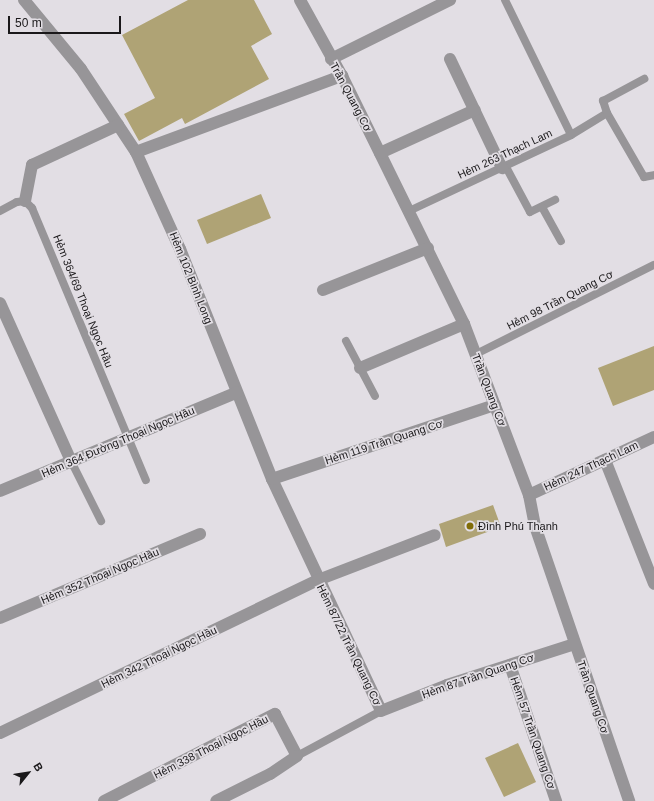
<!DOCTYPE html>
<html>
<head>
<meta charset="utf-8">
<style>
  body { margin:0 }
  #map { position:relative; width:654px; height:801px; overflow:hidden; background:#e2dee4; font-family:Helvetica,sans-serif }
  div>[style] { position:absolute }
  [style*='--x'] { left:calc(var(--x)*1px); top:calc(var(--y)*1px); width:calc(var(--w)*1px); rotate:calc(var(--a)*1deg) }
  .building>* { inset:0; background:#afa375 }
  .lane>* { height:8px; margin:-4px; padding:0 4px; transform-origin:4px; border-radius:4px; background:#979598 }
  .street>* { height:12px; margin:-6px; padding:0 6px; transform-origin:6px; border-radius:6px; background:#979598 }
  .dots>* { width:11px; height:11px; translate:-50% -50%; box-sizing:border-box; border:2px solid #e2dee4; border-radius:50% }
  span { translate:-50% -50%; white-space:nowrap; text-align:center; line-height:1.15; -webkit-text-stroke:3.5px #e2dee4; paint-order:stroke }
  .street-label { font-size:11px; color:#1a181a }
  .poi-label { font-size:11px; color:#1a181a }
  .left { translate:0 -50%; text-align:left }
  .north { position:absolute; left:8px; top:753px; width:40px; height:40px; -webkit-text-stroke:3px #e2dee4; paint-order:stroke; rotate:60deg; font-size:11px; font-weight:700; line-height:16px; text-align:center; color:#1a181a }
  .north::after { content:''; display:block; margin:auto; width:14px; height:18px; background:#1a181a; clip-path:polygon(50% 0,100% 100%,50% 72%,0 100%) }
  .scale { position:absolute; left:8px; top:16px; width:113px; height:18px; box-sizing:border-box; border:2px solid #1a181a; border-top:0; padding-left:5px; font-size:12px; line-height:14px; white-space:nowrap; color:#1a181a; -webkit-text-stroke:3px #e2dee4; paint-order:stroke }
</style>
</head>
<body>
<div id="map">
  <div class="building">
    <i style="clip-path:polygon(188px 0,254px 0,272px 34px,251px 46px,269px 79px,185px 124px,182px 118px,139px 141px,124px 114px,155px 98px,122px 35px)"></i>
    <i style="clip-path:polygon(261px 194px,271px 218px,207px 244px,197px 220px)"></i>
    <i style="clip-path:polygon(654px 346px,654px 390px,613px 406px,598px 368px)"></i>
    <i style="clip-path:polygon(493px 505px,501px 527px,446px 547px,439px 524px)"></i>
    <i style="clip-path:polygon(518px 743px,536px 782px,504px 797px,485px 758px)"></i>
  </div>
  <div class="lane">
    <i style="--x:505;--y:0;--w:150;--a:63.9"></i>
    <i style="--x:607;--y:113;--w:74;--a:60"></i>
    <i style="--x:644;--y:177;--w:10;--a:-11"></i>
    <i style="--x:506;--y:167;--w:51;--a:61.9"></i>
    <i style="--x:530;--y:212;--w:28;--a:-26"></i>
    <i style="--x:542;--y:207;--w:39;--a:61"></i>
    <i style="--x:0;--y:211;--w:19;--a:-28"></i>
    <i style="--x:17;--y:202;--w:8;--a:-7"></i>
    <i style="--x:25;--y:201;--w:10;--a:45"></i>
    <i style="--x:32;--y:208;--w:295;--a:67.3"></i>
    <i style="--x:409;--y:211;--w:179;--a:-25.1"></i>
    <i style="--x:571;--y:135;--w:42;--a:-31.4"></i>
    <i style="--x:607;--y:113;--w:13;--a:-108"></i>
    <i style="--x:603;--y:101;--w:47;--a:-28.2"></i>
    <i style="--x:346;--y:341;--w:62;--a:62.2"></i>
    <i style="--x:476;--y:354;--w:199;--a:-26.6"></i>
    <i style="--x:72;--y:463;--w:65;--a:63.4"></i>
    <i style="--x:297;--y:756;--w:95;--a:-28.2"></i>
  </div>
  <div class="street">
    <i style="--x:24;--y:0;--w:89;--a:50.4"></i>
    <i style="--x:81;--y:69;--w:100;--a:56.5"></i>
    <i style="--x:136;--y:152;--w:107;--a:65.6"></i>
    <i style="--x:180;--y:249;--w:248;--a:68.2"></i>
    <i style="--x:272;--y:479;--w:256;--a:64.8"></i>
    <i style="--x:381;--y:711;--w:71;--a:-21.5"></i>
    <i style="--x:447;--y:685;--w:134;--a:-17.8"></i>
    <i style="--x:300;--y:0;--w:87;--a:61.1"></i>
    <i style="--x:342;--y:76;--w:276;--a:63.8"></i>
    <i style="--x:464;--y:324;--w:183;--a:69.2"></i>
    <i style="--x:529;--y:495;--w:32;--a:79"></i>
    <i style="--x:535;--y:526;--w:291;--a:71.1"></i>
    <i style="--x:331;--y:59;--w:133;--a:-26.4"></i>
    <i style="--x:450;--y:59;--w:121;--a:64.5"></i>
    <i style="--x:136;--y:152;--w:220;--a:-20.3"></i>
    <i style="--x:380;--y:153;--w:104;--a:-24.4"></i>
    <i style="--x:25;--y:201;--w:37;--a:-79"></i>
    <i style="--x:32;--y:165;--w:95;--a:-24.9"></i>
    <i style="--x:323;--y:290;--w:113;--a:-21.8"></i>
    <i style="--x:0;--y:303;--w:175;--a:65.8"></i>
    <i style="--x:360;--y:368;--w:113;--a:-22.9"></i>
    <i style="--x:605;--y:460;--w:133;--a:68.4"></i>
    <i style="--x:272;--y:479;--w:235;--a:-18.4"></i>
    <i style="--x:0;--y:491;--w:256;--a:-22.6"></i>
    <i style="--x:529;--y:495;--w:138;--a:-24.9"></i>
    <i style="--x:0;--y:618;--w:217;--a:-22.8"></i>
    <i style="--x:510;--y:665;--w:144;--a:71.3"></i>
    <i style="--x:0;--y:733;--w:353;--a:-25.7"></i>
    <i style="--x:318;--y:580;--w:125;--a:-21"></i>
    <i style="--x:104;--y:801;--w:192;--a:-27"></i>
    <i style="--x:275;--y:714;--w:47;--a:62.4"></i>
    <i style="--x:297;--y:756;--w:32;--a:146"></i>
    <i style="--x:270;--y:774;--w:60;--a:153.4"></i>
  </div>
  <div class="dots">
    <i style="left:470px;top:526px;background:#816d08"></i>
  </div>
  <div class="street-label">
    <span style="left:351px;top:97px;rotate:62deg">Trần Quang Cơ</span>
    <span style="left:505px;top:154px;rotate:-25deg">Hẻm 263 Thạch Lam</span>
    <span style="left:191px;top:278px;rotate:68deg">Hẻm 102 Bình Long</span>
    <span style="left:560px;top:300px;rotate:-27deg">Hẻm 98 Trần Quang Cơ</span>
    <span style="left:83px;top:301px;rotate:68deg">Hẻm 364/69 Thoại Ngọc Hầu</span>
    <span style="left:489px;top:390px;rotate:69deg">Trần Quang Cơ</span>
    <span style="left:118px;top:442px;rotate:-23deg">Hẻm 364 Đường Thoại Ngọc Hầu</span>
    <span style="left:384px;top:442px;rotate:-18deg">Hẻm 119 Trần Quang Cơ</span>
    <span style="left:591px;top:466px;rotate:-25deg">Hẻm 247 Thạch Lam</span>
    <span style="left:100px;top:576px;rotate:-23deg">Hẻm 352 Thoại Ngọc Hầu</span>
    <span style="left:349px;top:645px;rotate:64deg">Hẻm 87/22 Trần Quang Cơ</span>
    <span style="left:159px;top:657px;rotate:-26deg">Hẻm 342 Thoại Ngọc Hầu</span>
    <span style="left:478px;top:676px;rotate:-19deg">Hẻm 87 Trần Quang Cơ</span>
    <span style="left:593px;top:697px;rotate:71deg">Trần Quang Cơ</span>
    <span style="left:533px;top:733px;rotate:71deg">Hẻm 57 Trần Quang Cơ</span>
    <span style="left:211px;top:747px;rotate:-27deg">Hẻm 338 Thoại Ngọc Hầu</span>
  </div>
  <div class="poi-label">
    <span class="left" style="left:478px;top:526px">Đình Phú Thạnh</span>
  </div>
  <div class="north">B</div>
  <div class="scale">50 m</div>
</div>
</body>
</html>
